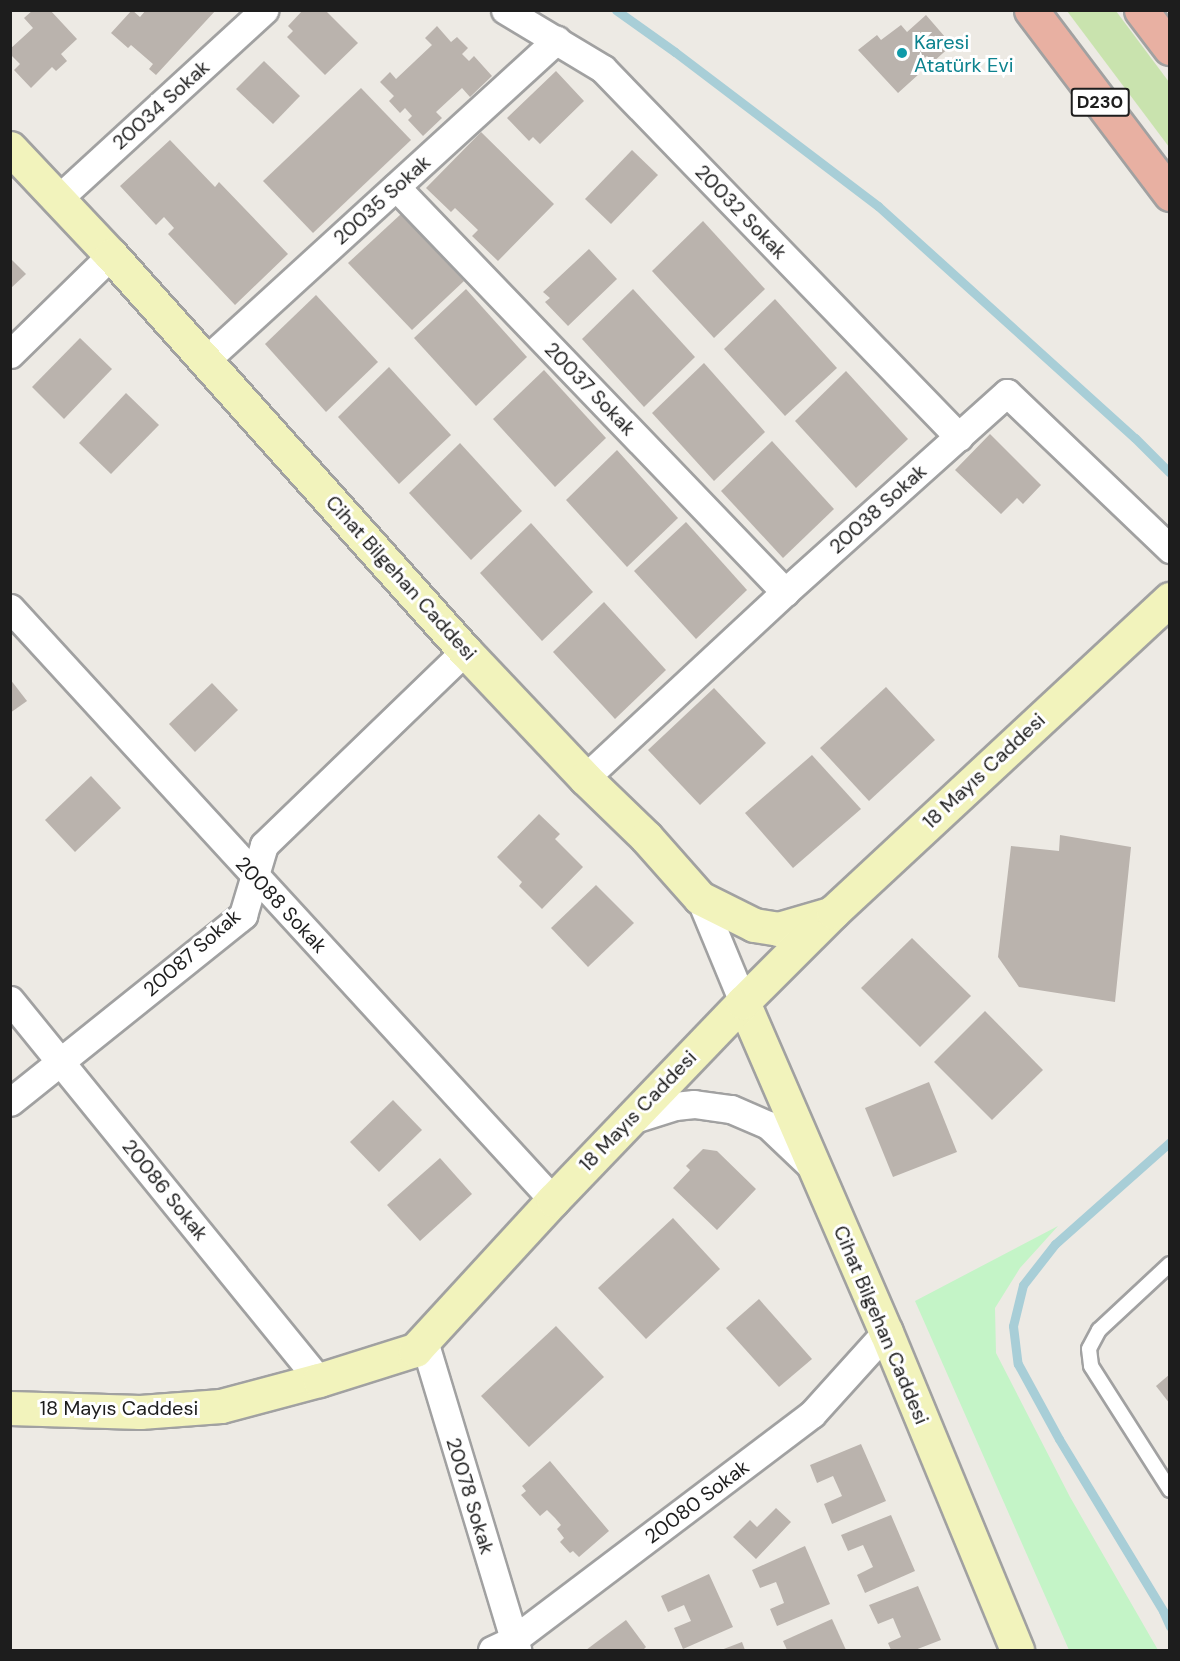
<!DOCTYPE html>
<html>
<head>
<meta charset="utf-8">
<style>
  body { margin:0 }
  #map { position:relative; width:1180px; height:1661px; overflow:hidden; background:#edeae4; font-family:"DM Sans",sans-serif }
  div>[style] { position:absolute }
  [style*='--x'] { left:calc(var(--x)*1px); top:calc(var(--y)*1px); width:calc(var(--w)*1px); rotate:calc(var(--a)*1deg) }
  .grass>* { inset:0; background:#c9e3ae }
  .park>* { inset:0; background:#c4f4c7 }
  .stream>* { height:9px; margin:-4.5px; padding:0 4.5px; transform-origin:4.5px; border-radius:4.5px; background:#a8ced7 }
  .building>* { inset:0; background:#bab3ad }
  .roads { filter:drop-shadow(2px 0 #a1a1a1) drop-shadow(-2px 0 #a1a1a1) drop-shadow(0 2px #a1a1a1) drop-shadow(0 -2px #a1a1a1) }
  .service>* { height:14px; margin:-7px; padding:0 7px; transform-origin:7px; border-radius:7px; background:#fff }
  .minor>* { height:27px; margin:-13.5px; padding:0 13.5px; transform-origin:13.5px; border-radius:13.5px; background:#fff }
  .secondary>* { height:33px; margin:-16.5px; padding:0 16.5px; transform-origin:16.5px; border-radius:16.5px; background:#f2f3bc }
  .trunk>* { height:33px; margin:-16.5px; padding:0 16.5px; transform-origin:16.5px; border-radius:16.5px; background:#e8b0a2 }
  .dots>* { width:16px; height:16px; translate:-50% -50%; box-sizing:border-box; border:3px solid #fff; border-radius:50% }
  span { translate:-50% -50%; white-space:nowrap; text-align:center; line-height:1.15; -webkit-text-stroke:6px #fff; paint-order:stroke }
  .shield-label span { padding:2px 4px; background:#fff; border:2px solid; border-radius:4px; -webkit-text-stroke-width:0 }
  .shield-label { font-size:18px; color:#1d1d1d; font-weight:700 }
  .culture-label { font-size:20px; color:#0d838f }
  .left { translate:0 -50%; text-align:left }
  .street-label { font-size:20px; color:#1d1d1d }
  .frame { position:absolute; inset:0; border:12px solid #1d1d1d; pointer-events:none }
</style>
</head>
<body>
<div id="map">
  <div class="grass">
    <i style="clip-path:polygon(1067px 11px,1116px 11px,1169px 82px,1169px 147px)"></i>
  </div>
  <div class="park">
    <i style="clip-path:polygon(1058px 1226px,1020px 1268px,995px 1308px,996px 1353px,1070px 1497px,1158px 1650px,1069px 1650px,915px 1301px)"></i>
  </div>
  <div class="stream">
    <i style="--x:616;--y:10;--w:72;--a:35.4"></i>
    <i style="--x:675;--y:52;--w:255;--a:37.2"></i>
    <i style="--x:878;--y:206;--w:346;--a:42.1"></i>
    <i style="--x:1135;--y:438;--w:49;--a:45"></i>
    <i style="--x:1170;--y:1142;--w:154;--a:138.4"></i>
    <i style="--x:1055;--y:1244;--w:52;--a:128"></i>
    <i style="--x:1023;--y:1285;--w:42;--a:103.7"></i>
    <i style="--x:1013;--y:1326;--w:38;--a:83"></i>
    <i style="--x:1018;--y:1364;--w:85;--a:61.3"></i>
    <i style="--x:1059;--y:1439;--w:201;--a:58.8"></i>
    <i style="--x:1163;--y:1611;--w:17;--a:66"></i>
  </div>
  <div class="building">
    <i style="clip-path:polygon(33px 10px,50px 10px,77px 39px,61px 54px,67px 61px,56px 71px,52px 67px,31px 88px,14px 70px,20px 64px,10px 54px,10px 49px,33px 28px,24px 18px)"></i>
    <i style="clip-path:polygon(132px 10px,140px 17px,146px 10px,216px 10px,156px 75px,149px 69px,153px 64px,131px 45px,128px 48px,111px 33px)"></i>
    <i style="clip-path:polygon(303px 10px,325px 10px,358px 43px,325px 75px,287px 37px,293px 31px,288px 26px)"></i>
    <i style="clip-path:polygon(926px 15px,952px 45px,933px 62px,927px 56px,914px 67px,919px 74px,898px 93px,858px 50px,877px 35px,881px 40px,901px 25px,907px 32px)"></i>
    <i style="clip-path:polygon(437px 26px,451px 42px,457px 37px,468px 48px,462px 54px,469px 61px,474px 56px,492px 76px,470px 97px,462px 88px,436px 112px,442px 118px,423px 136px,408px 120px,412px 116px,405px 108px,400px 113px,389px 101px,394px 96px,380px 82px,390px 72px,396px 79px,432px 45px,425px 38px)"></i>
    <i style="clip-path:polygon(264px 61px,300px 96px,273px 124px,236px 89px)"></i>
    <i style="clip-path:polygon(556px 71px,584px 101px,540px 144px,533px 137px,529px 141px,507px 118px)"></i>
    <i style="clip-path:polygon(361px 88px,411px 140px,313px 233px,263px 181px)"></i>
    <i style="clip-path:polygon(481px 132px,554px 204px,498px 261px,472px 236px,478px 230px,455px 208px,451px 212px,426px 188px)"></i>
    <i style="clip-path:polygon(170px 140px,215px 187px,219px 182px,288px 254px,235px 305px,168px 234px,174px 228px,164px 217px,156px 225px,120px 186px)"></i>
    <i style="clip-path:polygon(632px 150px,658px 175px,611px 224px,585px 199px)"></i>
    <i style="clip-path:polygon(401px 214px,464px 281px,412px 330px,348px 263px)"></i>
    <i style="clip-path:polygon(703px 221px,765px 289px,714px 338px,652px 271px)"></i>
    <i style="clip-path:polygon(589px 249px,617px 279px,568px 326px,545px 302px,550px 298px,543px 292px)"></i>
    <i style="clip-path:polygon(10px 258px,26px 274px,10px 289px)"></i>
    <i style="clip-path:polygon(466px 289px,527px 357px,476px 406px,414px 338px)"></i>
    <i style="clip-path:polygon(633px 289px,695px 357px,644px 407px,582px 339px)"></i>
    <i style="clip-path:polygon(316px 295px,378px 362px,326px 412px,265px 344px)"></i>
    <i style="clip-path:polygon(775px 299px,837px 368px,785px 416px,724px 349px)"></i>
    <i style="clip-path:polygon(80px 338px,112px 369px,64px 419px,32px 387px)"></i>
    <i style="clip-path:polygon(704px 363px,765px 432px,714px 481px,652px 413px)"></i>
    <i style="clip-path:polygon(389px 367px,451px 435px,399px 484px,338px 417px)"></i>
    <i style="clip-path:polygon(544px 370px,606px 438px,555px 487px,493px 419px)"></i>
    <i style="clip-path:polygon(846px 371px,908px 439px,856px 488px,795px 421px)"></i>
    <i style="clip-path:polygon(126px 393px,159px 425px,111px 474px,79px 443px)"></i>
    <i style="clip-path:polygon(990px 434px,1041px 485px,1023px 504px,1017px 498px,1001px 514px,955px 470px)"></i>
    <i style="clip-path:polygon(772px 441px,834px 509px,783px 558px,721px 491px)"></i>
    <i style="clip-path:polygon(460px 443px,522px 511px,471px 560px,409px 493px)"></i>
    <i style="clip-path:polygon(617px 450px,678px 518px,627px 567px,566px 500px)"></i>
    <i style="clip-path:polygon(686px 522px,747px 590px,696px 639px,634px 571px)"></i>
    <i style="clip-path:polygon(531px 523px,593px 592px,542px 641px,480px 573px)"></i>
    <i style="clip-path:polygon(604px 602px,666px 670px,615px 719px,553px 652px)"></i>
    <i style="clip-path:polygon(10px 679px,27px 701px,10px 713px)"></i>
    <i style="clip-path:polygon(212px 683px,238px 710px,195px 752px,169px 724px)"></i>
    <i style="clip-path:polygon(886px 687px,935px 740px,869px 801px,820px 748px)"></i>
    <i style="clip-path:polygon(714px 688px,766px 743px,700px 805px,648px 750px)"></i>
    <i style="clip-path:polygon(812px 755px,861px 809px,793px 868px,745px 813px)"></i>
    <i style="clip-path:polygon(91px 776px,121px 808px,75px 852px,45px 820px)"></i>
    <i style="clip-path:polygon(539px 814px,560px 834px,555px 839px,583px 867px,542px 909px,519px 886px,522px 882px,497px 857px)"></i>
    <i style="clip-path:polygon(1060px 835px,1131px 847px,1115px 1002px,1019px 987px,998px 957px,1011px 846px,1059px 851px)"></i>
    <i style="clip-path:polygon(596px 885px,634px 923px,588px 967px,551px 928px)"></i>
    <i style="clip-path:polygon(912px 938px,971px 996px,920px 1047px,861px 988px)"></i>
    <i style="clip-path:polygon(985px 1011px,1043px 1070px,992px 1120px,934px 1062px)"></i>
    <i style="clip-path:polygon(929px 1082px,957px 1152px,893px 1177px,865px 1108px)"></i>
    <i style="clip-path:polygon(393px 1100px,422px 1130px,379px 1172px,350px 1142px)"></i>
    <i style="clip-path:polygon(703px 1149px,717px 1151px,756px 1189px,717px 1230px,673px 1188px,690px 1170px,686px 1166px)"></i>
    <i style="clip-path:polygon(440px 1158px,472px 1194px,420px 1241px,387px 1205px)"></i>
    <i style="clip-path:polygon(673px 1218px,720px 1269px,646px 1339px,598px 1288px)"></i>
    <i style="clip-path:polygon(759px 1299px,812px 1359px,779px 1387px,726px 1328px)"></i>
    <i style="clip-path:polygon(556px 1326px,604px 1377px,529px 1447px,481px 1396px)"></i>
    <i style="clip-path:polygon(1170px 1374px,1170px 1404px,1156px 1386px)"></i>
    <i style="clip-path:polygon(861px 1444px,886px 1501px,832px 1524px,824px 1504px,842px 1496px,833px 1476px,817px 1483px,810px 1465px)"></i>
    <i style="clip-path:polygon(550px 1461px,609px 1531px,579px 1557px,573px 1551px,570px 1553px,560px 1542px,564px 1538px,557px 1529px,561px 1525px,555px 1518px,547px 1510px,540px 1516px,521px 1495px,526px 1491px,522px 1486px)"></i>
    <i style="clip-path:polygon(776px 1508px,791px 1522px,756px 1559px,733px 1537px,750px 1520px,757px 1527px)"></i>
    <i style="clip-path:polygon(891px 1515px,915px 1571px,865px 1593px,857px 1575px,873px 1567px,863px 1545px,848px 1551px,841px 1535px)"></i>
    <i style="clip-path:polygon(805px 1546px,830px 1604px,777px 1626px,770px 1609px,784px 1603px,780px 1592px,776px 1582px,760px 1588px,752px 1570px)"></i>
    <i style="clip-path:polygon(709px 1574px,733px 1627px,683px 1649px,674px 1628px,691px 1621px,684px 1605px,668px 1612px,661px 1596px)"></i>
    <i style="clip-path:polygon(918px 1586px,941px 1640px,915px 1650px,891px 1650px,888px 1643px,901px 1637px,893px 1618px,878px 1624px,869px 1605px)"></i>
    <i style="clip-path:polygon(832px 1619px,846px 1650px,787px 1650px,783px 1641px)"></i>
    <i style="clip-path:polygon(626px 1620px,646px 1647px,643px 1650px,586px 1650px)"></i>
    <i style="clip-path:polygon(742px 1642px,745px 1650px,721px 1650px)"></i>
  </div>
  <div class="roads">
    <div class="service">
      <i style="--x:1170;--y:1264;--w:97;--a:137.1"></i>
      <i style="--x:1099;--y:1330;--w:21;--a:118"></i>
      <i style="--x:1089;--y:1349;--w:17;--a:83"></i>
      <i style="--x:1091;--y:1366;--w:147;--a:57.5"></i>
    </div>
    <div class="minor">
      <i style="--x:505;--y:10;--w:114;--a:31"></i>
      <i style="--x:603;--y:69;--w:512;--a:45.95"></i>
      <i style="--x:396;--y:187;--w:562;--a:46.15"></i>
      <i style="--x:58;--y:199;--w:280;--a:-42.5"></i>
      <i style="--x:10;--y:354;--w:141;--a:-44.4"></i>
      <i style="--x:206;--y:360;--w:475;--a:-42.4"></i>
      <i style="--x:10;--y:608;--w:803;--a:47.47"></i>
      <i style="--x:585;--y:778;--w:273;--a:-42.9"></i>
      <i style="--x:785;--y:592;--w:298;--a:-41.9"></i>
      <i style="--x:1007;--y:393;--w:226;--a:43.7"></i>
      <i style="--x:700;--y:898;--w:113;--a:67.5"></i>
      <i style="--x:10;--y:1000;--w:490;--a:50.9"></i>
      <i style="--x:10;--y:1102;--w:299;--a:-38.7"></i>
      <i style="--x:243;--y:915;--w:73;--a:-73.3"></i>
      <i style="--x:264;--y:845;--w:279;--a:-44"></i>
      <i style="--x:628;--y:1121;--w:49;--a:-17.7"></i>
      <i style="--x:675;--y:1106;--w:19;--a:-6"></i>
      <i style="--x:694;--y:1104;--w:37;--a:8"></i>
      <i style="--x:731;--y:1109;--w:40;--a:23.4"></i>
      <i style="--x:768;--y:1125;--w:57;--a:43.6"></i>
      <i style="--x:424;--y:1341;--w:323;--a:73.2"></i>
      <i style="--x:492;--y:1650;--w:23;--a:-25"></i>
      <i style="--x:513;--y:1640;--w:375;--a:-37.1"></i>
      <i style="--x:812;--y:1414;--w:110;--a:-47.9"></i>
    </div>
    <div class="secondary">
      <i style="--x:10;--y:148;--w:147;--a:46.7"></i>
      <i style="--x:111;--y:255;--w:531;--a:48.21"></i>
      <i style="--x:465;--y:651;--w:175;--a:46.6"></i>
      <i style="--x:585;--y:778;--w:85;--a:44"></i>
      <i style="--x:646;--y:837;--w:81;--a:48.5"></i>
      <i style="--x:700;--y:898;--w:60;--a:26.6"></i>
      <i style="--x:754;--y:925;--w:24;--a:9"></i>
      <i style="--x:778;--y:929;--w:50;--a:-16.3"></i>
      <i style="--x:743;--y:1002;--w:360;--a:66.6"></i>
      <i style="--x:886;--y:1332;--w:344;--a:67.6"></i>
      <i style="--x:10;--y:1408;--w:130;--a:1.8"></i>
      <i style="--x:140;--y:1412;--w:81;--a:-4.2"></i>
      <i style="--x:221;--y:1406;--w:101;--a:-14.9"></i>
      <i style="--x:319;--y:1380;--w:101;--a:-17.4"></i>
      <i style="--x:415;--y:1350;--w:204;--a:-47.4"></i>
      <i style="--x:553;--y:1200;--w:274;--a:-46.2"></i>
      <i style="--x:743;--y:1002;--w:127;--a:-45"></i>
      <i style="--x:833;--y:912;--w:460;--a:-42.9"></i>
    </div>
    <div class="trunk">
      <i style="--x:1031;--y:10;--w:231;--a:52.9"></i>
      <i style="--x:1141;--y:10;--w:48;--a:52.7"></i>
    </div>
  </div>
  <div class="dots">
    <i style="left:902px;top:53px;background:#0f9aa8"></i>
  </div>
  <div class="shield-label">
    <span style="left:1100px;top:102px">D230</span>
  </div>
  <div class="culture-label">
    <span class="left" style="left:914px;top:54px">Karesi<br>Atatürk Evi</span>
  </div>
  <div class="street-label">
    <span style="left:161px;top:105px;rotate:-42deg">20034 Sokak</span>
    <span style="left:382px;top:200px;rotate:-42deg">20035 Sokak</span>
    <span style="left:741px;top:212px;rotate:46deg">20032 Sokak</span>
    <span style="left:590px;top:389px;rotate:46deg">20037 Sokak</span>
    <span style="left:878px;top:509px;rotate:-42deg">20038 Sokak</span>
    <span style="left:401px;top:578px;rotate:48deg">Cihat Bilgehan Caddesi</span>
    <span style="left:984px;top:771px;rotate:-43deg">18 Mayıs Caddesi</span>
    <span style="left:281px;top:905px;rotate:47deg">20088 Sokak</span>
    <span style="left:192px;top:953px;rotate:-41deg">20087 Sokak</span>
    <span style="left:638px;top:1111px;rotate:-46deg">18 Mayıs Caddesi</span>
    <span style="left:165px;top:1190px;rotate:51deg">20086 Sokak</span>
    <span style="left:881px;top:1325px;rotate:67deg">Cihat Bilgehan Caddesi</span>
    <span style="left:119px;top:1408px">18 Mayıs Caddesi</span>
    <span style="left:470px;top:1496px;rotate:73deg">20078 Sokak</span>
    <span style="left:697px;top:1502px;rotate:-37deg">20080 Sokak</span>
  </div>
  <div class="frame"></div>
</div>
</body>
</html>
